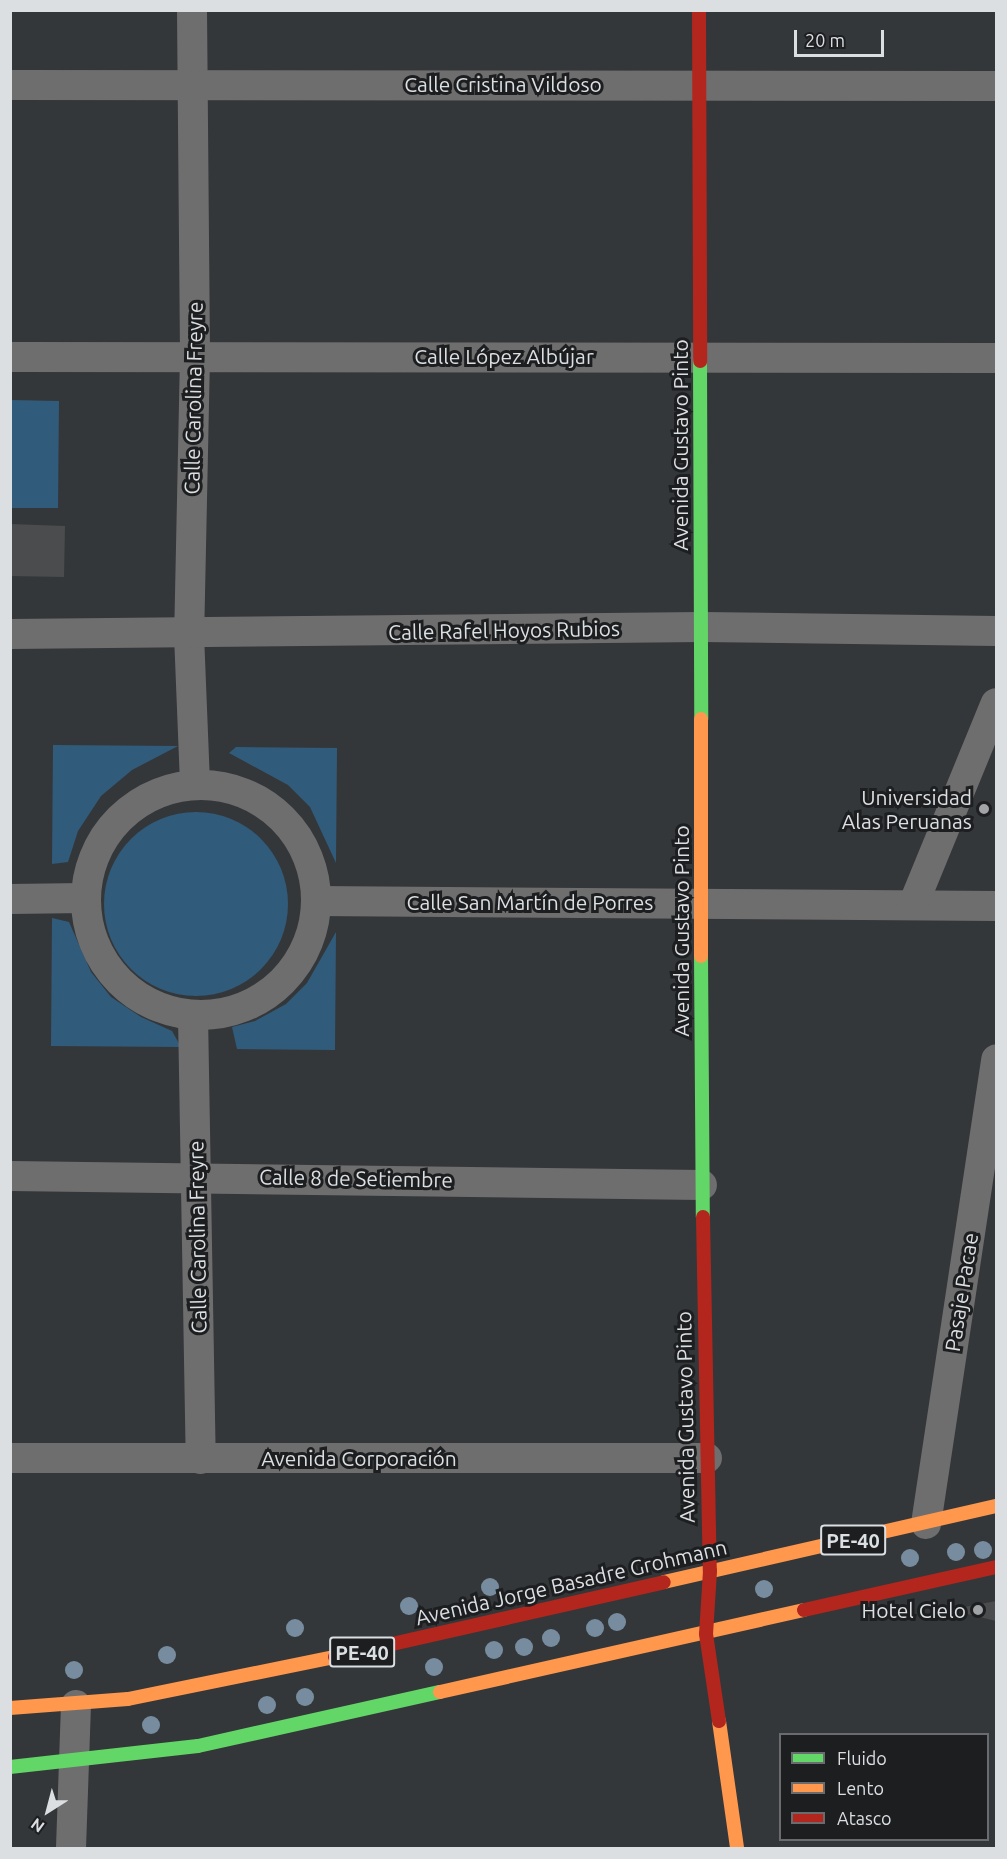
<!DOCTYPE html>
<html>
<head>
<meta charset="utf-8">
<style>
  body { margin:0 }
  #map { position:relative; width:1007px; height:1859px; overflow:hidden; background:#343739; font-family:Ubuntu,sans-serif }
  div>[style] { position:absolute }
  [style*='--x'] { left:calc(var(--x)*1px); top:calc(var(--y)*1px); width:calc(var(--w)*1px); rotate:calc(var(--a)*1deg) }
  .green>* { inset:0; background:#315b7b }
  .round { border-radius:50% }
  .building>* { inset:0; background:#4a4c4d }
  .street>* { height:30px; margin:-15px; padding:0 15px; transform-origin:15px; border-radius:15px; background:#6f6e6f }
  .street>.ring { margin:-15px; padding:0; box-sizing:content-box; background:none; border:30px solid #6f6e6f; border-radius:50% }
  .fast>* { height:14px; margin:-7px; padding:0 7px; transform-origin:7px; border-radius:7px; background:#63d668 }
  .slow>* { height:14px; margin:-7px; padding:0 7px; transform-origin:7px; border-radius:7px; background:#ff974d }
  .jam>* { height:14px; margin:-7px; padding:0 7px; transform-origin:7px; border-radius:7px; background:#b3261e }
  .trees>* { width:18px; height:18px; margin:-9px; border-radius:50%; background:#778d9f }
  .dots>* { width:16px; height:16px; translate:-50% -50%; box-sizing:border-box; border:3px solid #1c1e20; border-radius:50% }
  span { translate:-50% -50%; white-space:nowrap; text-align:center; line-height:1.15; -webkit-text-stroke:6px #1c1e20; paint-order:stroke }
  .shield-label span { padding:2px 4px; background:#1c1e20; border:2px solid; border-radius:4px; -webkit-text-stroke-width:0 }
  .shield-label { font-size:20px; color:#dcdfe2; font-weight:700 }
  .street-label { font-size:21px; color:#dcdfe2 }
  .poi-label { font-size:21px; color:#dcdfe2 }
  .right { translate:-100% -50%; text-align:right }
  .frame { position:absolute; inset:0; border:12px solid #dcdfe2; pointer-events:none }
  .legend { position:absolute; left:779px; top:1733px; width:210px; height:108px; box-sizing:border-box; background:#1c1e20; border:2px solid #696b6e; margin:0; padding:8px 10px; list-style:none; font-size:18px; color:#dcdfe2 }
  .legend li { display:flex; align-items:center; gap:12px; height:30px }
  .legend b { width:30px; border:2px solid #696b6e }
  .north { position:absolute; left:18px; top:1781px; width:60px; height:60px; -webkit-text-stroke:4px #1c1e20; paint-order:stroke; rotate:216deg; font-size:16px; font-weight:700; line-height:24px; text-align:center; color:#dcdfe2 }
  .north::after { content:''; display:block; margin:auto; width:21px; height:27px; background:#dcdfe2; clip-path:polygon(50% 0,100% 100%,50% 72%,0 100%) }
  .scale { position:absolute; left:794px; top:30px; width:90px; height:27px; box-sizing:border-box; border:3px solid #dcdfe2; border-top:0; padding-left:8px; font-size:18px; line-height:21px; white-space:nowrap; color:#dcdfe2; -webkit-text-stroke:4px #1c1e20; paint-order:stroke }
</style>
</head>
<body>
<div id="map">
  <div class="green">
    <i style="clip-path:polygon(11px 400px,59px 401px,58px 508px,11px 508px)"></i>
    <i style="clip-path:polygon(53px 745px,178px 746px,132px 770px,101px 796px,78px 831px,68px 862px,52px 864px)"></i>
    <i style="clip-path:polygon(236px 747px,337px 748px,336px 863px,310px 807px,288px 785px,229px 753px)"></i>
    <i class="round" style="left:104px;top:812px;width:184px;height:184px"></i>
    <i style="clip-path:polygon(52px 918px,69px 922px,91px 972px,111px 997px,141px 1017px,172px 1031px,181px 1047px,51px 1046px)"></i>
    <i style="clip-path:polygon(336px 932px,335px 1050px,237px 1049px,232px 1027px,255px 1021px,286px 1004px,307px 983px)"></i>
  </div>
  <div class="building">
    <i style="clip-path:polygon(10px 524px,65px 526px,64px 577px,10px 576px)"></i>
    <i style="clip-path:polygon(996px 1601px,996px 1621px,959px 1612px,959px 1608px)"></i>
  </div>
  <div class="street">
    <i style="--x:192;--y:10;--w:346;--a:89.5"></i>
    <i style="--x:195;--y:356;--w:278;--a:91.2"></i>
    <i style="--x:189;--y:634;--w:151;--a:87.7"></i>
    <i style="--x:10;--y:85;--w:986;--a:0.06"></i>
    <i style="--x:10;--y:357;--w:986;--a:0.06"></i>
    <i style="--x:10;--y:634;--w:692;--a:-0.58"></i>
    <i style="--x:702;--y:627;--w:294;--a:0.8"></i>
    <i class="ring" style="left:86px;top:785px;width:200px;height:200px"></i>
    <i style="--x:10;--y:899;--w:75;--a:-0.8"></i>
    <i style="--x:316;--y:901;--w:680;--a:0.42"></i>
    <i style="--x:913;--y:905;--w:218;--a:-67.7"></i>
    <i style="--x:193;--y:1015;--w:444;--a:89"></i>
    <i style="--x:10;--y:1176;--w:692;--a:0.75"></i>
    <i style="--x:10;--y:1458;--w:697;--a:0"></i>
    <i style="--x:926;--y:1524;--w:470;--a:-81.4"></i>
    <i style="--x:71;--y:1848;--w:143;--a:-88"></i>
  </div>
  <div class="fast">
    <i style="--x:700;--y:361;--w:358;--a:89.8"></i>
    <i style="--x:701;--y:956;--w:261;--a:89.6"></i>
    <i style="--x:10;--y:1767;--w:189;--a:-6.4"></i>
    <i style="--x:198;--y:1746;--w:248;--a:-12.6"></i>
  </div>
  <div class="slow">
    <i style="--x:701;--y:719;--w:237;--a:90"></i>
    <i style="--x:664;--y:1582;--w:341;--a:-12.9"></i>
    <i style="--x:440;--y:1692;--w:373;--a:-12.7"></i>
    <i style="--x:10;--y:1708;--w:118;--a:-4.4"></i>
    <i style="--x:128;--y:1699;--w:211;--a:-11.5"></i>
    <i style="--x:719;--y:1721;--w:128;--a:81.9"></i>
  </div>
  <div class="jam">
    <i style="--x:699;--y:10;--w:351;--a:89.8"></i>
    <i style="--x:703;--y:1217;--w:354;--a:88.9"></i>
    <i style="--x:710;--y:1571;--w:63;--a:93.6"></i>
    <i style="--x:706;--y:1634;--w:88;--a:81.5"></i>
    <i style="--x:804;--y:1610;--w:197;--a:-12.6"></i>
    <i style="--x:335;--y:1657;--w:337;--a:-12.8"></i>
  </div>
  <div class="trees">
    <i style="left:983px;top:1550px"></i>
    <i style="left:956px;top:1552px"></i>
    <i style="left:910px;top:1558px"></i>
    <i style="left:490px;top:1587px"></i>
    <i style="left:764px;top:1589px"></i>
    <i style="left:409px;top:1606px"></i>
    <i style="left:617px;top:1622px"></i>
    <i style="left:295px;top:1628px"></i>
    <i style="left:595px;top:1628px"></i>
    <i style="left:551px;top:1638px"></i>
    <i style="left:524px;top:1647px"></i>
    <i style="left:494px;top:1650px"></i>
    <i style="left:167px;top:1655px"></i>
    <i style="left:434px;top:1667px"></i>
    <i style="left:74px;top:1670px"></i>
    <i style="left:305px;top:1697px"></i>
    <i style="left:267px;top:1705px"></i>
    <i style="left:151px;top:1725px"></i>
  </div>
  <div class="dots">
    <i style="left:984px;top:809px;background:#a1a4a7"></i>
    <i style="left:978px;top:1610px;background:#a1a4a7"></i>
  </div>
  <div class="shield-label">
    <span style="left:853px;top:1540px">PE-40</span>
    <span style="left:362px;top:1652px">PE-40</span>
  </div>
  <div class="street-label">
    <span style="left:503px;top:84px">Calle Cristina Vildoso</span>
    <span style="left:504px;top:356px">Calle López Albújar</span>
    <span style="left:193px;top:398px;rotate:-89deg">Calle Carolina Freyre</span>
    <span style="left:680px;top:445px;rotate:-90deg">Avenida Gustavo Pinto</span>
    <span style="left:504px;top:630px;rotate:-1deg">Calle Rafel Hoyos Rubios</span>
    <span style="left:530px;top:902px">Calle San Martín de Porres</span>
    <span style="left:681px;top:931px;rotate:-90deg">Avenida Gustavo Pinto</span>
    <span style="left:356px;top:1178px;rotate:1deg">Calle 8 de Setiembre</span>
    <span style="left:197px;top:1237px;rotate:-91deg">Calle Carolina Freyre</span>
    <span style="left:961px;top:1292px;rotate:-81deg">Pasaje Pacae</span>
    <span style="left:685px;top:1417px;rotate:-91deg">Avenida Gustavo Pinto</span>
    <span style="left:359px;top:1458px">Avenida Corporación</span>
    <span style="left:571px;top:1582px;rotate:-13deg">Avenida Jorge Basadre Grohmann</span>
  </div>
  <div class="poi-label">
    <span class="right" style="left:972px;top:809px">Universidad<br>Alas Peruanas</span>
    <span class="right" style="left:966px;top:1610px">Hotel Cielo</span>
  </div>
  <div class="frame"></div>
  <ul class="legend">
  <li><b style="height:8px;background:#63d668"></b>Fluido</li>
  <li><b style="height:8px;background:#ff974d"></b>Lento</li>
  <li><b style="height:8px;background:#b3261e"></b>Atasco</li>
  </ul>
  <div class="north">N</div>
  <div class="scale">20 m</div>
</div>
</body>
</html>
